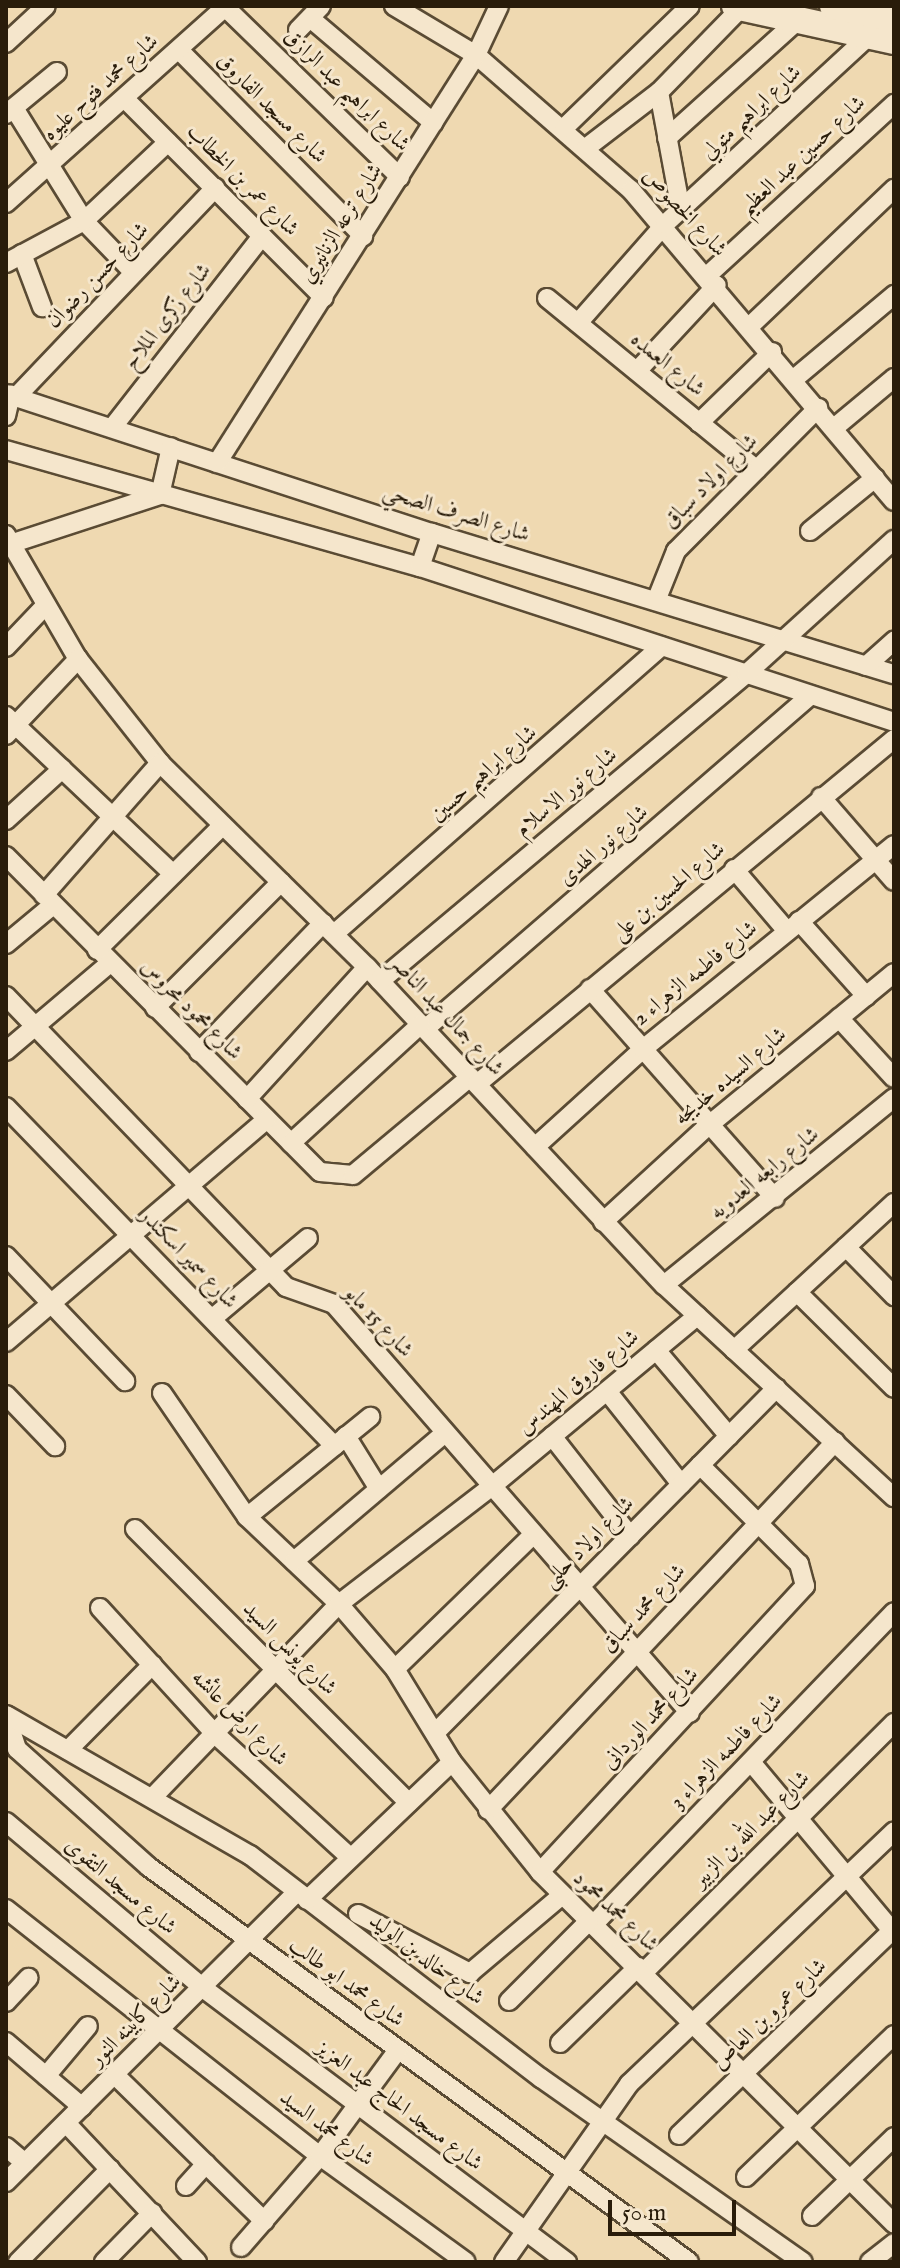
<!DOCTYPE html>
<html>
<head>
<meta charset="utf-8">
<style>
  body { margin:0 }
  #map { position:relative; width:900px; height:2268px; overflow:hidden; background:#efd9b1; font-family:"IM FELL English",Amiri,serif }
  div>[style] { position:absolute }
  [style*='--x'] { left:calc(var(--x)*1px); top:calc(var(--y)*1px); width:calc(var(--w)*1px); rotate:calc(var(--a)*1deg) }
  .roads { filter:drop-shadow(2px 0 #5a4b34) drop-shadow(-2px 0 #5a4b34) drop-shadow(0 2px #5a4b34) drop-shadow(0 -2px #5a4b34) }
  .street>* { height:18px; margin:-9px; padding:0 9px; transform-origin:9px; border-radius:9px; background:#f5e6cc }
  .secondary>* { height:26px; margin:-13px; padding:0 13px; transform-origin:13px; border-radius:13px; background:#f5e6cc }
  span { translate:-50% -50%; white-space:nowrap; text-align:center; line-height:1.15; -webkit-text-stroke:6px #f5e6cc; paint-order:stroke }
  .street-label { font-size:22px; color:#291c0a }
  .frame { position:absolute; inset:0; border:8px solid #291c0a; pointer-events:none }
  .scale { position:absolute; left:608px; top:2200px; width:128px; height:36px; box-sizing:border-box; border:4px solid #291c0a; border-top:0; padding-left:10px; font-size:24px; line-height:28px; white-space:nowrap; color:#291c0a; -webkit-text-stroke:6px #f5e6cc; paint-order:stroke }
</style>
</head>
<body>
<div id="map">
  <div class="roads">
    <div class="street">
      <i style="--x:394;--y:6;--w:96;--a:30.9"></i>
      <i style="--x:476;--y:55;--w:206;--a:41.1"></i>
      <i style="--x:631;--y:190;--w:407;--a:49.8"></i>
      <i style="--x:225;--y:7;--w:244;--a:44.2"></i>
      <i style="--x:310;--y:18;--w:162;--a:40.3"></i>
      <i style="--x:298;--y:30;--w:33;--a:-46"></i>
      <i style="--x:6;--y:43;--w:54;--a:-42.8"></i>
      <i style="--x:179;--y:50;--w:262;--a:45.3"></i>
      <i style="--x:659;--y:92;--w:121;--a:79.5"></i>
      <i style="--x:125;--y:99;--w:281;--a:45"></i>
      <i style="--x:14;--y:108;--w:133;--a:58.2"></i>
      <i style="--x:84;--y:221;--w:72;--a:46.1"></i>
      <i style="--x:6;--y:114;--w:66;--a:-39.5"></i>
      <i style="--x:564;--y:128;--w:175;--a:-44.1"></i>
      <i style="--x:667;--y:138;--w:176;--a:-42"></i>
      <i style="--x:586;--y:148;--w:92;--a:-37.5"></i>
      <i style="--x:659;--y:92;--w:119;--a:-45.7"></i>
      <i style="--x:6;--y:203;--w:295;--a:-41.8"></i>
      <i style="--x:22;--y:254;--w:57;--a:69.3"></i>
      <i style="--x:6;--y:263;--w:89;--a:-28.3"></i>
      <i style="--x:84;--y:221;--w:115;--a:-43.2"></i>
      <i style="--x:708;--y:275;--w:253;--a:-42.6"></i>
      <i style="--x:547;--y:298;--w:271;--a:39.3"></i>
      <i style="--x:578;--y:323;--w:132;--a:-48.7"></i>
      <i style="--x:665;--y:224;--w:279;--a:-42.7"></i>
      <i style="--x:750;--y:326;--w:199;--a:-43.6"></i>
      <i style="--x:637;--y:371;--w:117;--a:-47.1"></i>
      <i style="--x:794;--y:379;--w:131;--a:-40"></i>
      <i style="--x:6;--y:394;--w:448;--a:18.1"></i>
      <i style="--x:432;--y:533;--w:483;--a:17"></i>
      <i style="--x:16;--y:397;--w:289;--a:-46.4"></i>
      <i style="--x:6;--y:416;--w:22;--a:-77"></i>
      <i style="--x:699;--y:423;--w:102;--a:-44.2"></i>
      <i style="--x:112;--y:428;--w:244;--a:-52"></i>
      <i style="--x:834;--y:428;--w:78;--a:-39.8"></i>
      <i style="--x:6;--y:450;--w:430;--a:15.8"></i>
      <i style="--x:420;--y:567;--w:499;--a:18.1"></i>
      <i style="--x:217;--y:463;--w:483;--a:-57.6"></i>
      <i style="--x:476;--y:55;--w:54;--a:-64.9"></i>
      <i style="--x:810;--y:531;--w:84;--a:-39.2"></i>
      <i style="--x:6;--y:535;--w:143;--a:59.9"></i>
      <i style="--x:78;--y:659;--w:132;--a:51.7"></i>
      <i style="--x:160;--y:763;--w:291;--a:44.6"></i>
      <i style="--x:367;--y:967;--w:435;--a:47"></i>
      <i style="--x:664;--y:1285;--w:313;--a:42.7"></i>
      <i style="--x:10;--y:544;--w:158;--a:-18.1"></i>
      <i style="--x:160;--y:495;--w:49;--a:-77.1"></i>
      <i style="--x:420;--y:567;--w:36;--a:-71"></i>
      <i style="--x:656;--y:601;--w:54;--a:-68.2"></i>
      <i style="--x:676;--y:551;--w:202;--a:-45.2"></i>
      <i style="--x:6;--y:647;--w:55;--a:-46.5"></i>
      <i style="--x:866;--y:666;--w:38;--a:-42"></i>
      <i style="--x:6;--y:716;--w:230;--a:43.4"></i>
      <i style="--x:6;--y:735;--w:105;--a:-46.5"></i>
      <i style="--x:821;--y:797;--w:111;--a:49"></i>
      <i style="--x:6;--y:820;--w:76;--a:-42.3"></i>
      <i style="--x:6;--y:856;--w:445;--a:45.2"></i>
      <i style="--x:320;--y:1172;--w:33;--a:5"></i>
      <i style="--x:353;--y:1175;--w:153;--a:-39.9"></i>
      <i style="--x:734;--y:869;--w:82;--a:49.5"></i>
      <i style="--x:44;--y:895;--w:176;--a:-48.7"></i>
      <i style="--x:799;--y:921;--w:101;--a:48.2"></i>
      <i style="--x:334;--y:934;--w:436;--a:-41.3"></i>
      <i style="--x:6;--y:944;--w:61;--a:-39.7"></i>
      <i style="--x:97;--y:950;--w:177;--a:-44.8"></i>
      <i style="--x:380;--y:981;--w:478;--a:-40"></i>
      <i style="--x:746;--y:674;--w:200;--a:-42.2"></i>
      <i style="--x:590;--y:989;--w:279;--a:48.5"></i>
      <i style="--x:6;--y:996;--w:404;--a:46.1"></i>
      <i style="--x:286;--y:1287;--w:51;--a:19.5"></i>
      <i style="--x:334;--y:1304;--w:542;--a:48.96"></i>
      <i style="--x:155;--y:1008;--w:178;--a:-45"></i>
      <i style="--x:839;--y:1018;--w:81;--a:47.5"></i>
      <i style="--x:425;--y:1029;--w:510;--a:-40.87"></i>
      <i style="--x:6;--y:1051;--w:136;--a:-40.2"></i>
      <i style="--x:199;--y:1052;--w:179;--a:-46.1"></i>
      <i style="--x:477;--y:1084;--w:541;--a:-39.6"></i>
      <i style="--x:247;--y:1099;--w:178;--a:-47.7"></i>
      <i style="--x:6;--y:1107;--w:472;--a:45.9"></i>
      <i style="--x:291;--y:1143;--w:176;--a:-42.5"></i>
      <i style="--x:535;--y:1147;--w:146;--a:-42.2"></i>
      <i style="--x:643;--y:1049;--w:323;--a:-39.1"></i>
      <i style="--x:603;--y:1222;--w:144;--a:-42.5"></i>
      <i style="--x:709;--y:1125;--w:239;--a:-39.4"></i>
      <i style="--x:846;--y:1247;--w:69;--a:45.6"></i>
      <i style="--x:6;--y:1256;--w:173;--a:46.4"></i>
      <i style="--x:664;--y:1285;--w:296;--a:-39.1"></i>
      <i style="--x:797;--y:1292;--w:136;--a:44.7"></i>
      <i style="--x:213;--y:1318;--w:124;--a:-40.1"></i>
      <i style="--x:6;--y:1342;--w:343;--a:-40.5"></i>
      <i style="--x:656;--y:1350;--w:113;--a:49.7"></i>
      <i style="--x:734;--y:1350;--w:217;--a:-42.6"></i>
      <i style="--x:607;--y:1391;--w:119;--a:51.5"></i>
      <i style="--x:162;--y:1393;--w:150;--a:55.6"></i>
      <i style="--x:247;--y:1517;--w:127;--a:43.4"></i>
      <i style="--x:339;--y:1604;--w:86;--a:49.3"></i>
      <i style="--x:395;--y:1669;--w:109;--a:58.5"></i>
      <i style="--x:452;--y:1762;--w:141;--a:51.3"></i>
      <i style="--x:540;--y:1872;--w:499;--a:44.8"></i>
      <i style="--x:6;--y:1395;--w:71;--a:46.1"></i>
      <i style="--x:346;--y:1436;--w:62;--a:58.1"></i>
      <i style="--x:552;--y:1436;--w:127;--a:52"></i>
      <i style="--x:247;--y:1517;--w:159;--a:-39.1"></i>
      <i style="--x:135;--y:1529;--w:387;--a:45"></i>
      <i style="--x:294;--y:1561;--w:198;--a:-40.3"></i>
      <i style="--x:100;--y:1608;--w:169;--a:47.6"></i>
      <i style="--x:214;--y:1733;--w:185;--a:42.4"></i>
      <i style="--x:395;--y:1669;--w:192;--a:-44.2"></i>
      <i style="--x:6;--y:1715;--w:36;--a:72"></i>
      <i style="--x:17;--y:1749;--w:177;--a:41.8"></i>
      <i style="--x:149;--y:1867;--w:669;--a:36.18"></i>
      <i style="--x:8;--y:1716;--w:279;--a:29.9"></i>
      <i style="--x:250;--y:1855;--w:367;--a:37.5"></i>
      <i style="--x:541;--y:2078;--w:320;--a:35.1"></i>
      <i style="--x:436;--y:1732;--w:484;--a:-45.3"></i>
      <i style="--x:68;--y:1750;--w:120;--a:-45.3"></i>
      <i style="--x:751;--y:1762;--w:223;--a:50.1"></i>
      <i style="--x:152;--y:1798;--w:269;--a:-46.1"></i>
      <i style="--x:339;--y:1604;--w:192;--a:-37.6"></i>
      <i style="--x:491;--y:1487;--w:268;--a:-39.7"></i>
      <i style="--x:488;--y:1810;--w:506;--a:-46.68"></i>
      <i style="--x:6;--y:1822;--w:258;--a:40.1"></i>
      <i style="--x:203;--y:1988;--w:456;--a:37"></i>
      <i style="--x:540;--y:1872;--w:390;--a:-47.2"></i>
      <i style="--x:805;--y:1586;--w:23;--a:-105"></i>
      <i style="--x:799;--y:1564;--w:140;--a:-135"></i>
      <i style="--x:307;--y:1900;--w:200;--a:-43.6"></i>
      <i style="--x:6;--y:1909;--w:400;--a:38.2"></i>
      <i style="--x:320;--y:2156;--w:180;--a:36"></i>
      <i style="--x:358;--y:1914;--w:127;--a:27.8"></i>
      <i style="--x:470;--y:1973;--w:119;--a:-40.2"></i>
      <i style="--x:593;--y:1925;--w:434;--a:-46.1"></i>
      <i style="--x:644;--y:1972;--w:353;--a:-44.9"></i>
      <i style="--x:509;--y:2001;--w:113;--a:-45"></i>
      <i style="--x:6;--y:2002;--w:33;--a:-47"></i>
      <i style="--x:6;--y:2042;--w:100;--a:40.5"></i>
      <i style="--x:560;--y:2043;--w:109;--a:-44.3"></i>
      <i style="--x:115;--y:2075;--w:209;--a:44.4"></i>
      <i style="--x:46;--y:2076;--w:65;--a:-50"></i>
      <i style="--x:66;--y:2123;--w:191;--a:46.7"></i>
      <i style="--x:679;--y:2135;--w:298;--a:-43.8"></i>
      <i style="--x:6;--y:2147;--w:25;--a:40"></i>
      <i style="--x:746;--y:2177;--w:205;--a:-43.8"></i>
      <i style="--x:6;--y:2182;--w:411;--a:-44.9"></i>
      <i style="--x:186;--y:2186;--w:30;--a:-48"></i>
      <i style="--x:812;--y:2216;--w:114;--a:-43.9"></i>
      <i style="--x:241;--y:2247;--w:121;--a:-49"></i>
      <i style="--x:320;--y:2156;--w:132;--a:-53.7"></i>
      <i style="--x:18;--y:2262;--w:131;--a:-45.3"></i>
      <i style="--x:104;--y:2262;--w:69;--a:-45.6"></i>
      <i style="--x:504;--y:2262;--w:218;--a:-54.9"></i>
      <i style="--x:629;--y:2084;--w:366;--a:-43.6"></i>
      <i style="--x:870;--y:2262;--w:31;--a:-38"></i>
    </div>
    <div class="secondary">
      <i style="--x:735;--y:6;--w:163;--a:12.4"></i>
      <i style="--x:833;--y:6;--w:62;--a:12"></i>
    </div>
  </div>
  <div class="street-label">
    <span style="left:101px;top:88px;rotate:-42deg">شارع محمد فتوح عليوه</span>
    <span style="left:346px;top:91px;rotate:44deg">شارع ابراهيم عبد الرازق</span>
    <span style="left:271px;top:109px;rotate:45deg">شارع مسجد الفاروق</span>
    <span style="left:752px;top:113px;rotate:-43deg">شارع ابراهيم متولي</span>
    <span style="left:803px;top:156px;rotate:-43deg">شارع حسين عبد العظيم</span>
    <span style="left:242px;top:181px;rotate:45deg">شارع عمر بن الخطاب</span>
    <span style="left:684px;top:213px;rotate:47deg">شارع الخصوص</span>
    <span style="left:342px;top:224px;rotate:-58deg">شارع ترعه الزنانيري</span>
    <span style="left:98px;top:276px;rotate:-46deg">شارع حسن رضوان</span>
    <span style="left:168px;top:317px;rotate:-52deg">شارع زكرى الملاح</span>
    <span style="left:667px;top:365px;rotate:39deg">شارع العمده</span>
    <span style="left:711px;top:482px;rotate:-45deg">شارع اولاد سباق</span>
    <span style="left:456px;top:514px;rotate:17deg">شارع الصرف الصحي</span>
    <span style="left:484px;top:774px;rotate:-41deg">شارع ابراهيم حسين</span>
    <span style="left:567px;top:793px;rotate:-40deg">شارع نور الاسلام</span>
    <span style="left:604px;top:846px;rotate:-41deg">شارع نور الهدى</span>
    <span style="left:669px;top:892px;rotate:-40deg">شارع الحسين بن على</span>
    <span style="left:696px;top:974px;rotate:-39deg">شارع فاطمه الزهراء 2</span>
    <span style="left:191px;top:1010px;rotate:45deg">شارع محمود محروس</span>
    <span style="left:446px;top:1016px;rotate:47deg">شارع جمال عبد الناصر</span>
    <span style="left:731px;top:1077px;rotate:-40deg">شارع السيده خديجه</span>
    <span style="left:765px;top:1174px;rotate:-39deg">شارع رابعه العدويه</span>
    <span style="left:188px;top:1259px;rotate:46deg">شارع سمير اسكندر</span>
    <span style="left:378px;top:1322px;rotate:47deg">شارع 15 مايو</span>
    <span style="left:579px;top:1383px;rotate:-40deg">شارع فاروق المهندس</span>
    <span style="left:589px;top:1543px;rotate:-45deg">شارع اولاد حلبى</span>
    <span style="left:644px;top:1609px;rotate:-47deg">شارع محمد سباق</span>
    <span style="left:289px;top:1649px;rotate:45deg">شارع يونس السيد</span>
    <span style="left:239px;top:1719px;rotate:45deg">شارع ارض عائشه</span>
    <span style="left:651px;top:1719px;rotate:-47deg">شارع محمد الوردانى</span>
    <span style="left:727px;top:1752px;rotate:-46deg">شارع فاطمه الزهراء 3</span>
    <span style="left:752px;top:1830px;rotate:-45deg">شارع عبد الله بن الزبير</span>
    <span style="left:120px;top:1887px;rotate:40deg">شارع مسجد التقوى</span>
    <span style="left:615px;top:1912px;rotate:43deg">شارع محمد محمود</span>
    <span style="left:426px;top:1960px;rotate:37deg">شارع خالد بن الوليد</span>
    <span style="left:346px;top:1983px;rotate:36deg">شارع محمد ابو طالب</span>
    <span style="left:770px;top:2015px;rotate:-44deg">شارع عمرو بن العاص</span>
    <span style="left:136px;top:2021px;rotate:-45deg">شارع كابينه النور</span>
    <span style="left:399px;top:2106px;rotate:37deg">شارع مسجد الحاج عبد العزيز</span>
    <span style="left:326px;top:2129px;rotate:37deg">شارع محمد السيد</span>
  </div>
  <div class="frame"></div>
  <div class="scale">50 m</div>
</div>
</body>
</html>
